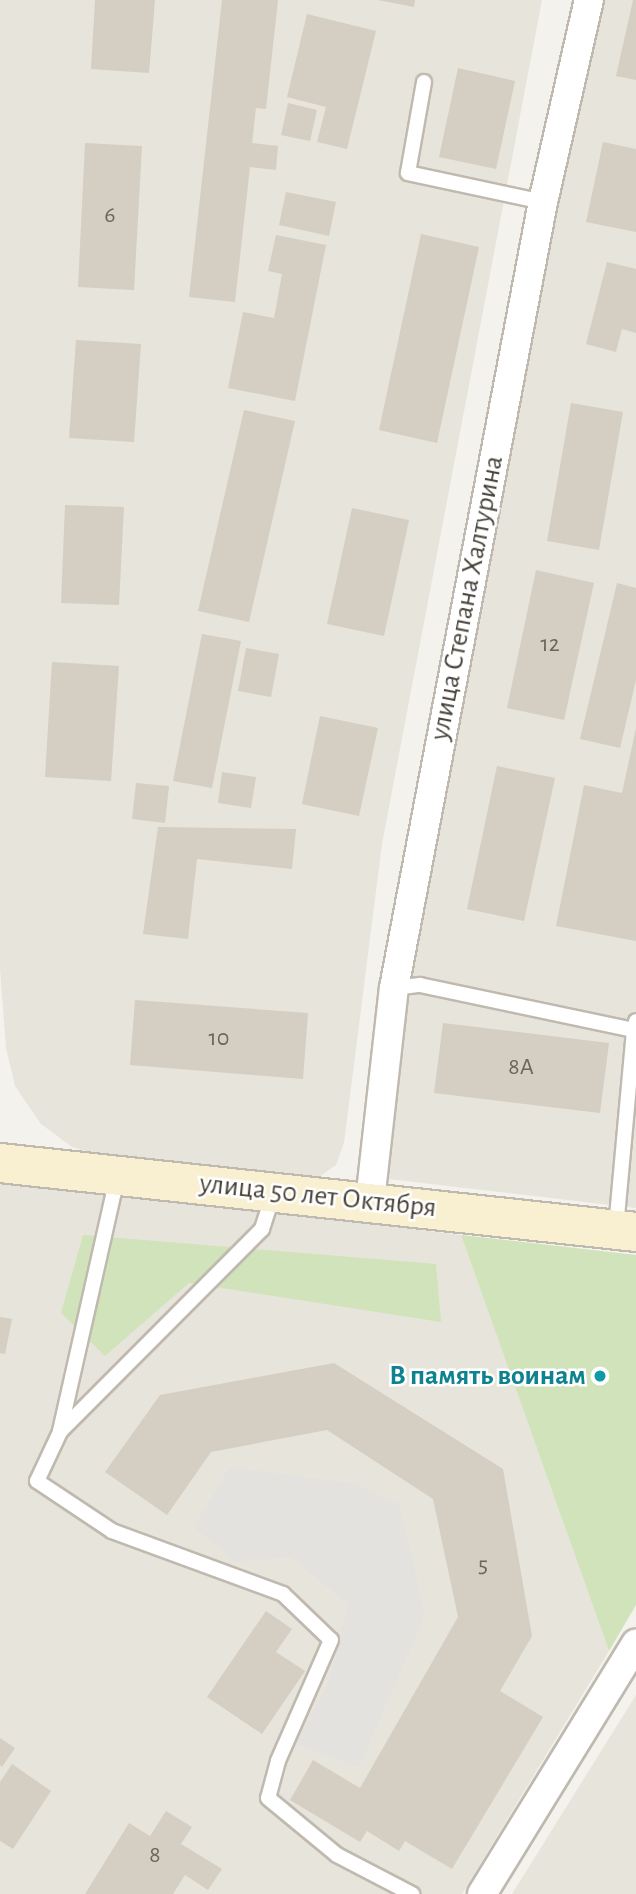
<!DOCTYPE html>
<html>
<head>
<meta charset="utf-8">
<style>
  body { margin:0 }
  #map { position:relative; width:636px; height:1894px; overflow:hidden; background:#f4f2ec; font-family:"Alegreya Sans",sans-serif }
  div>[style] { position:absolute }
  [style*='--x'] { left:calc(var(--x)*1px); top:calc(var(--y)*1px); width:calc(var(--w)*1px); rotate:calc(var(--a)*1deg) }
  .residential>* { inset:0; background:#e7e4db }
  .green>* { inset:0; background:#d0e3ba }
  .parking>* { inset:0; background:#e3e2df }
  .building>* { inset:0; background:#d5cec2 }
  .roads { filter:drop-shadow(2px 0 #bfb9af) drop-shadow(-2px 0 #bfb9af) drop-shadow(0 2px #bfb9af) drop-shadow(0 -2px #bfb9af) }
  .service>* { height:14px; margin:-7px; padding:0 7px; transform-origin:7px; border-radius:7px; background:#fff }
  .minor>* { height:28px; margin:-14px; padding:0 14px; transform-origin:14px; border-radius:14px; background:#fff }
  .secondary>* { height:38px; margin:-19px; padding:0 19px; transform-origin:19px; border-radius:19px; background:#f9f0d1 }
  .dots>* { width:19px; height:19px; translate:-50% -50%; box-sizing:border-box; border:4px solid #fff; border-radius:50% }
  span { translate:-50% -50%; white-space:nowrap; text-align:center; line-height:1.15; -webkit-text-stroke:5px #fff; paint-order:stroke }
  .number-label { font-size:24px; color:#6b665c }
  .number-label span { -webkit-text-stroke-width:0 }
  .street-label { font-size:28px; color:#48433a }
  .culture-label { font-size:28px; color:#0d838f; font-weight:700 }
  .right { translate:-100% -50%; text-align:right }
</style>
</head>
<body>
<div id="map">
  <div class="residential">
    <i style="clip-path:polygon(0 0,542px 0,382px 844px,344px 1143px,336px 1165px,319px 1177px,111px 1159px,72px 1147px,41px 1124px,15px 1086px,6px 1048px,0 969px)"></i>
    <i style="clip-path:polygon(572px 0,636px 0,636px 1208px,380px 1178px,476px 489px)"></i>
    <i style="clip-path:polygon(0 1180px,461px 1235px,609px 1651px,462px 1894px,0 1894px)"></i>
    <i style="clip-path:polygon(636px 1695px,636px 1894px,512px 1894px)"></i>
  </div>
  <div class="green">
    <i style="clip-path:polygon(83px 1235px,436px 1264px,441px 1322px,189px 1283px,105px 1356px,61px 1313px)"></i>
    <i style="clip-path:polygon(461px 1235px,636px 1255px,636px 1605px,609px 1651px)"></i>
  </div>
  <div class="parking">
    <i style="clip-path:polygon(230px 1467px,352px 1483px,399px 1504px,425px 1615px,359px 1767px,294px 1744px,328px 1685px,348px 1604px,290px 1557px,235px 1562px,194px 1527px)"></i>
  </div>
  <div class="building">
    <i style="clip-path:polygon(95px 0,155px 0,149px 73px,91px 69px)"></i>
    <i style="clip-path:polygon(222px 0,278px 0,266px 109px,256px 108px,252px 143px,278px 146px,276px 170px,250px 167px,235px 302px,189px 297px)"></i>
    <i style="clip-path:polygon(378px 0,415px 0,414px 7px)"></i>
    <i style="clip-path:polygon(633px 0,636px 0,636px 80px,616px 76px)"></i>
    <i style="clip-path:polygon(307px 14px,376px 31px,347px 149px,317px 142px,326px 107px,287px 97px)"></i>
    <i style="clip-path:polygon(458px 68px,515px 81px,496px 169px,439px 157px)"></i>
    <i style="clip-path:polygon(288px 103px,317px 110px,310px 141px,281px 135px)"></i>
    <i style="clip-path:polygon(603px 142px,636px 149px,636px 232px,586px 222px)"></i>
    <i style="clip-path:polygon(85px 143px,142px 146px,134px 290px,78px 287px)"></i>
    <i style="clip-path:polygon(286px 192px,336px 202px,329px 236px,279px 225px)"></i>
    <i style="clip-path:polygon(421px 234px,479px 247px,437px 443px,379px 430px)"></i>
    <i style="clip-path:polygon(276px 235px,326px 245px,295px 401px,228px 388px,243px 312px,274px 318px,282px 274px,268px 271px)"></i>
    <i style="clip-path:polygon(607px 262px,636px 269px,636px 333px,622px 329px,616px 352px,586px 344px)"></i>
    <i style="clip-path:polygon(76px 340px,141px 344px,134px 442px,69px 438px)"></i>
    <i style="clip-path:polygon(571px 403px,623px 412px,599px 550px,547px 541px)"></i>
    <i style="clip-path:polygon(244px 410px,295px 421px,249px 622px,198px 611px)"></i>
    <i style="clip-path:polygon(65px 505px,124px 507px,119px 605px,61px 603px)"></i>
    <i style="clip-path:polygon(352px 508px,409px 520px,384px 636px,327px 624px)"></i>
    <i style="clip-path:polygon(536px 570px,594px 583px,564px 720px,507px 708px)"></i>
    <i style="clip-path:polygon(617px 583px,636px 588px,636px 680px,620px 748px,580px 739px)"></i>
    <i style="clip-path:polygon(202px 634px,241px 641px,212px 788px,173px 781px)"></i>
    <i style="clip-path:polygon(246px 648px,279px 654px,271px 697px,238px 691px)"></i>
    <i style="clip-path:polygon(52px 662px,119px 666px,111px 781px,45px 777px)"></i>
    <i style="clip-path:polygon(320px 716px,378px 728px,359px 816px,302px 804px)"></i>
    <i style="clip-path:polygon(636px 728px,636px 941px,556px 926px,584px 785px,622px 793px)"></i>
    <i style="clip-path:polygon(497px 766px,555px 778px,524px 921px,467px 909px)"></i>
    <i style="clip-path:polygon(222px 772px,256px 777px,251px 808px,218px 803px)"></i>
    <i style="clip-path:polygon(136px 783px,169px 786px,165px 823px,132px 819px)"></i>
    <i style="clip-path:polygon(158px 827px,296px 829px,292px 869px,197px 859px,188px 939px,143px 934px)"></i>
    <i style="clip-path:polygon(135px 1000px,308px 1013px,303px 1079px,130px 1065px)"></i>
    <i style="clip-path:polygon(443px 1023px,609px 1043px,600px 1113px,434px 1093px)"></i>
    <i style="clip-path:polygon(0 1317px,12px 1319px,5px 1354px,0 1353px)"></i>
    <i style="clip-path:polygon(334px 1363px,503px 1469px,532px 1636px,500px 1691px,543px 1717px,452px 1869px,405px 1841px,399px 1851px,367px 1831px,360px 1842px,290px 1800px,313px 1760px,360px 1788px,458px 1617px,433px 1499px,327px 1430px,211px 1452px,167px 1515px,105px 1472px,160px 1395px)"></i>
    <i style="clip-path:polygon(266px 1611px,292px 1629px,276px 1652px,305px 1671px,262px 1734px,207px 1697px)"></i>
    <i style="clip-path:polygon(0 1738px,15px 1748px,2px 1767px,0 1765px)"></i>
    <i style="clip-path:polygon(12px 1764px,51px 1791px,13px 1849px,0 1841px,0 1782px)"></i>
    <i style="clip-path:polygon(166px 1811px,192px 1827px,181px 1844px,222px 1869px,208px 1890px,185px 1875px,173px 1894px,85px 1894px,129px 1823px,150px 1836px)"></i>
  </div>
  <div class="roads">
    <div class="service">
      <i style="--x:424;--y:82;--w:92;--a:100"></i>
      <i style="--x:408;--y:173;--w:138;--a:12.1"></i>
      <i style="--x:394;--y:988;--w:26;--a:-7"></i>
      <i style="--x:420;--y:985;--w:219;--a:11.9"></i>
      <i style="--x:634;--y:1030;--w:9;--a:-77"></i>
      <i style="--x:273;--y:1195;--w:36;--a:108"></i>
      <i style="--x:262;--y:1229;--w:286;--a:134.9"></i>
      <i style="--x:60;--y:1432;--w:54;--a:115.1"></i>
      <i style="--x:37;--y:1481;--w:90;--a:33.7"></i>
      <i style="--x:112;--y:1531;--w:182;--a:20.2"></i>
      <i style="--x:283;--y:1594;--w:66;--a:43.8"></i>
      <i style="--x:331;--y:1640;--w:132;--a:113.7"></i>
      <i style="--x:278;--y:1761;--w:38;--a:105"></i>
      <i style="--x:268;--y:1798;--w:89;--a:39.6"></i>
      <i style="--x:337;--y:1855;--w:85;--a:27.5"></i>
      <i style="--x:616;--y:1228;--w:199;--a:-84.8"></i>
      <i style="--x:60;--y:1431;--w:259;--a:-77.3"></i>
    </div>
    <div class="minor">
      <i style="--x:370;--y:1201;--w:214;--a:-83.6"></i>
      <i style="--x:394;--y:988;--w:800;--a:-79.27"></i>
      <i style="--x:543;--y:202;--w:207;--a:-77.2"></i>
      <i style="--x:482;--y:1894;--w:294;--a:-58.4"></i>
    </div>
    <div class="secondary">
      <i style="--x:0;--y:1163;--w:640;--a:6.19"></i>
    </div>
  </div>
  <div class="dots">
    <i style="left:600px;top:1376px;background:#0f9aa8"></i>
  </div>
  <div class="number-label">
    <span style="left:110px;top:216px">6</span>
    <span style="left:550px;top:645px">12</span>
    <span style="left:219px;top:1039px">10</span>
    <span style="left:521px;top:1068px">8А</span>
    <span style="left:483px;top:1566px">5</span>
    <span style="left:155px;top:1856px">8</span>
  </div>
  <div class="street-label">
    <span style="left:467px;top:598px;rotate:-79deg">улица Степана Халтурина</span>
    <span style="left:318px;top:1196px;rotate:6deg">улица 50 лет Октября</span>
  </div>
  <div class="culture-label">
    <span class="right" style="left:586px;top:1376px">В память воинам</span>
  </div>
</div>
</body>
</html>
